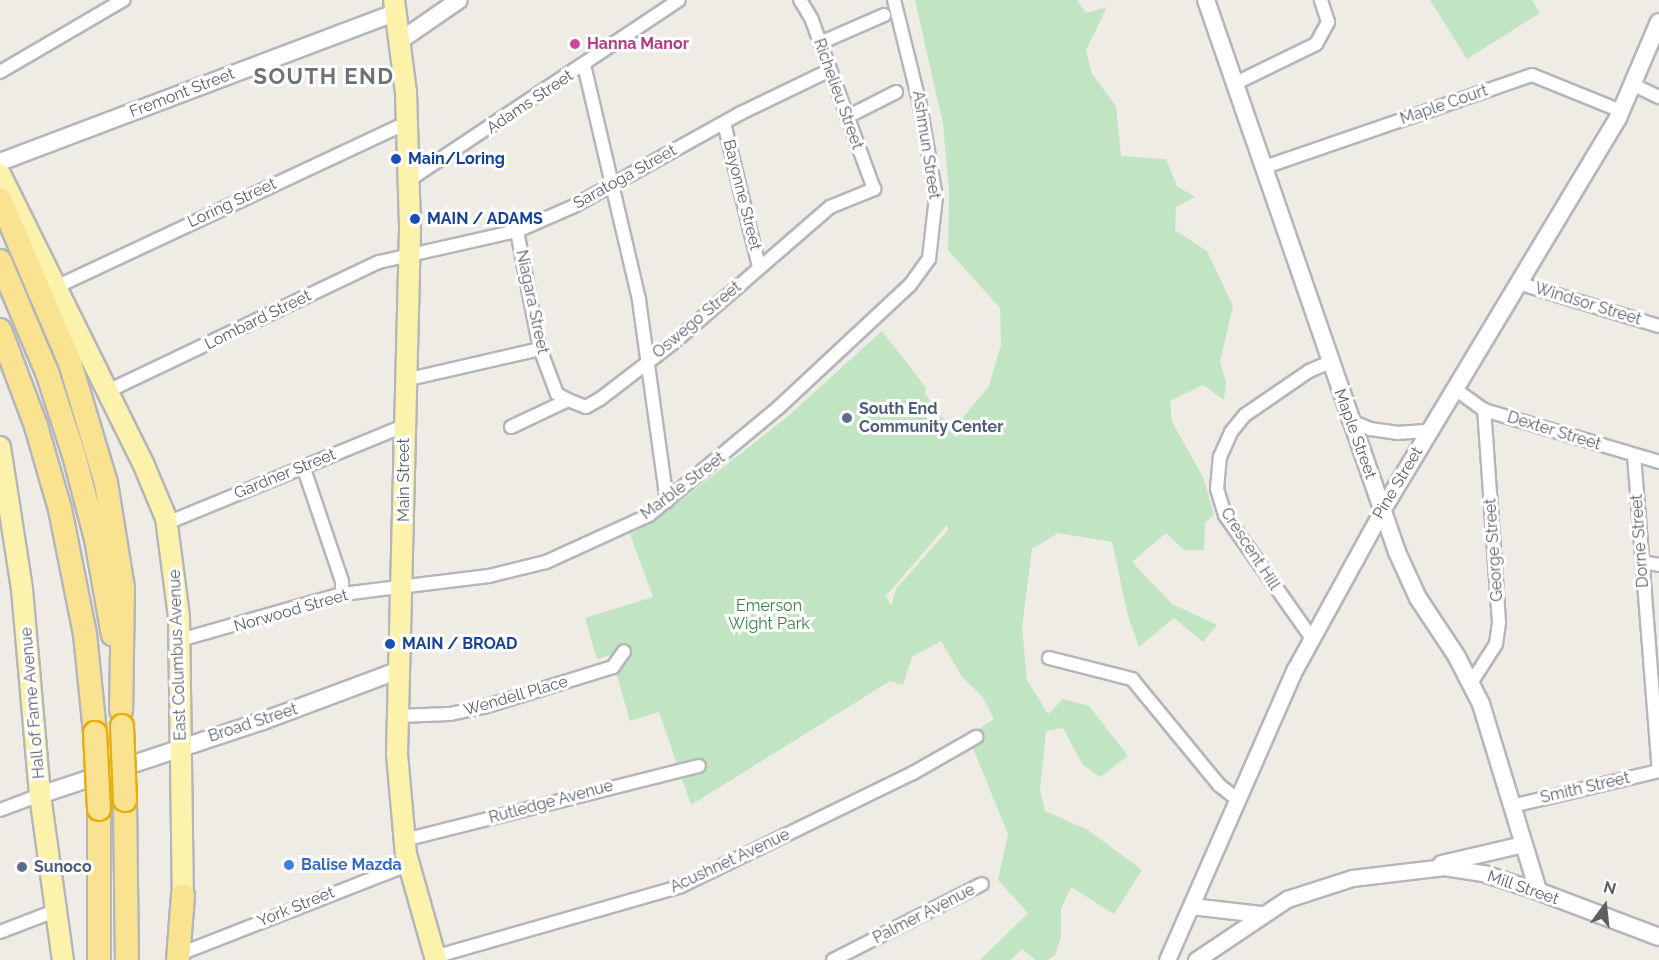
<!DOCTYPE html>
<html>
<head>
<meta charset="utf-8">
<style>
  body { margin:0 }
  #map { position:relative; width:1659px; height:960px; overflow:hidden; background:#eeece4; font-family:Raleway,sans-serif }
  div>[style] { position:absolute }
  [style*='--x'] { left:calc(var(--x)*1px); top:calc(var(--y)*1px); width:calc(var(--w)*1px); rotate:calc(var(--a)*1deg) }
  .green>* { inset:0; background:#c1e5c3 }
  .roads { filter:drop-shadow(2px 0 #b5b6bb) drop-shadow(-2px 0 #b5b6bb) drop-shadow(0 2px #b5b6bb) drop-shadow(0 -2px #b5b6bb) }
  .minor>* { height:12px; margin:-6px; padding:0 6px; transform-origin:6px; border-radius:6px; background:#fff }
  .tertiary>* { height:15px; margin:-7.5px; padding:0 7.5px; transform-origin:7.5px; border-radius:7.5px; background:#fff }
  .secondary>* { height:16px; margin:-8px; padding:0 8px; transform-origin:8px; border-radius:8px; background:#fff }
  .primary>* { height:20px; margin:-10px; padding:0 10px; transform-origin:10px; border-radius:10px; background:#fcf2ab }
  .motorway>* { height:22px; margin:-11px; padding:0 11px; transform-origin:11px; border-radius:11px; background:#f9e390 }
  .bridges { filter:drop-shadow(2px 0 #e9ad09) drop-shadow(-2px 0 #e9ad09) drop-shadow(0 2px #e9ad09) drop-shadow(0 -2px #e9ad09) }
  .motorway-bridge>* { height:22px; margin:-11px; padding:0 11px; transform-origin:11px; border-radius:11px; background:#f9e390 }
  .dots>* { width:16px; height:16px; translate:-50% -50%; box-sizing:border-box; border:3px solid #fff; border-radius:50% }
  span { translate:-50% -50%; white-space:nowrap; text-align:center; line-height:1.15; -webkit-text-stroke:6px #fff; paint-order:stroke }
  .hotel-label { font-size:16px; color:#b23c85; font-weight:700 }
  .left { translate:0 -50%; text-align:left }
  .street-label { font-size:16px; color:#5c5f64 }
  .transit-label { font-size:16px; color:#164399; font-weight:700 }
  .service-label { font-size:16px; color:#4e5e75; font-weight:700 }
  .park-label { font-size:16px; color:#398640 }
  .shop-label { font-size:16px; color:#366cbe; font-weight:700 }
  .district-label { font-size:22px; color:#6d7176; font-weight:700; letter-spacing:1.5px }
  .north { position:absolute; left:1575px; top:876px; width:60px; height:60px; -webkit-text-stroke:4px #fff; paint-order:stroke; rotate:15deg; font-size:16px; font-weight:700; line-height:24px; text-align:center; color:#5c5f64 }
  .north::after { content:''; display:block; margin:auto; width:21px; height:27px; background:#5c5f64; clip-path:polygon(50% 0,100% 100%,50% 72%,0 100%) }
</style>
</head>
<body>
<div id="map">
  <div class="green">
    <i style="clip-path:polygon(evenodd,915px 0,1077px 0,1086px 13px,1107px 7px,1086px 50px,1092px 74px,1116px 106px,1121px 156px,1166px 159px,1177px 186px,1195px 197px,1176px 207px,1175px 230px,1207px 251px,1233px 306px,1220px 362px,1226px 382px,1224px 400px,1203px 385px,1170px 401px,1172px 422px,1203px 477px,1214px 515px,1205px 523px,1204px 550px,1184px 550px,1166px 533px,1132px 562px,1172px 604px,1217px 625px,1203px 642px,1174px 618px,1139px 647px,1128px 616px,1112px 542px,1058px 533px,1032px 549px,1022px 627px,1027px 680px,1048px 714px,1063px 699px,1089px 706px,1128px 756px,1100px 777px,1083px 765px,1063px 728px,1046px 731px,1040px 790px,1045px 811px,1088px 830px,1142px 870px,1114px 914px,1071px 887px,1061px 909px,1061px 938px,1055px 955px,1047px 960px,1036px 960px,1022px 949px,1011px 960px,980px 960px,1028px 913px,998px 880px,1008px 834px,968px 736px,994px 719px,983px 697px,962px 677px,941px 641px,912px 657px,903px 685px,890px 681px,691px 805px,659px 712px,630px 721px,611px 655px,597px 659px,585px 618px,653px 597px,630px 534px,661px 516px,786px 418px,882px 331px,927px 389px,924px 392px,957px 438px,956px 426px,989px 386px,1001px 345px,1000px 308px,948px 250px,949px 190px,943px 124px,915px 0,947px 525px,948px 530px,896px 589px,891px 606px,886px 596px,947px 525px)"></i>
    <i style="clip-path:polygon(1430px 0,1532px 0,1540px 13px,1467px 59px)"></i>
  </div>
  <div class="roads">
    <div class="minor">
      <i style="--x:820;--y:43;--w:70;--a:-23.6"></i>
      <i style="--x:584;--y:65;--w:241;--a:76.8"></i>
      <i style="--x:639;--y:300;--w:203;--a:82.1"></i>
      <i style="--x:0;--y:72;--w:143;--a:-30.3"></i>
      <i style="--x:1236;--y:83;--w:89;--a:-26"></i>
      <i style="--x:1316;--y:44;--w:25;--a:-61"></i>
      <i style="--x:1328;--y:22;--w:23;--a:-108"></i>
      <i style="--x:1634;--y:85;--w:28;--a:26"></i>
      <i style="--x:847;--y:117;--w:55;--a:-27"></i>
      <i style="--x:724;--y:123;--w:148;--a:76.3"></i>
      <i style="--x:1265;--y:167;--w:282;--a:-19"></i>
      <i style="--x:1532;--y:75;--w:96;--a:22"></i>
      <i style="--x:409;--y:180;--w:324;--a:-33.7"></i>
      <i style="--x:517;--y:231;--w:120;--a:79"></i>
      <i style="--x:540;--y:349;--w:48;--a:69.3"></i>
      <i style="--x:557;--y:394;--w:13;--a:29"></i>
      <i style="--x:1518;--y:283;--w:147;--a:17"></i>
      <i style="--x:56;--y:287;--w:389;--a:-25.1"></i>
      <i style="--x:405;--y:380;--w:139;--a:-12.9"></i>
      <i style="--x:1455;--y:389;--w:36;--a:36"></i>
      <i style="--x:1484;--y:410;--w:183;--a:16.5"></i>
      <i style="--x:108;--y:391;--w:300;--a:-25.5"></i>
      <i style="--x:379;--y:262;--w:141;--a:-12.7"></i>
      <i style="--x:517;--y:231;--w:60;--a:-23.6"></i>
      <i style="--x:572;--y:207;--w:193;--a:-29.1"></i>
      <i style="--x:741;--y:113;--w:99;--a:-25.8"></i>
      <i style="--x:1349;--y:420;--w:23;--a:23"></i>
      <i style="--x:1370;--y:429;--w:27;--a:8"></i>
      <i style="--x:1397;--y:433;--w:32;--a:-4"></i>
      <i style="--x:511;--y:427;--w:63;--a:-25.3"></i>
      <i style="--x:568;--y:400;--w:19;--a:21"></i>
      <i style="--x:586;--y:407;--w:16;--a:-30"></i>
      <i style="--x:600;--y:399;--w:92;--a:-37.5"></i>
      <i style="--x:673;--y:343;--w:208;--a:-40.9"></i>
      <i style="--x:830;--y:207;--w:48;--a:-22.2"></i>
      <i style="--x:874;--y:189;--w:182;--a:-110.2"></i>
      <i style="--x:811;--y:18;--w:21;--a:-121"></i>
      <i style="--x:1634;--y:455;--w:317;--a:85.5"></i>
      <i style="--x:303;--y:466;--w:121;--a:71.3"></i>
      <i style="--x:342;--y:581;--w:13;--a:90"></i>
      <i style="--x:167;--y:523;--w:255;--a:-22.3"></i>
      <i style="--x:1642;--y:562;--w:17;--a:10"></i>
      <i style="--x:1311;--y:637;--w:149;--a:-125.2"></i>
      <i style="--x:1225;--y:515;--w:27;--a:-107"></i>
      <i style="--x:1217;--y:489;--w:32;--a:-85"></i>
      <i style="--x:1220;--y:457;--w:27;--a:-66"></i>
      <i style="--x:1231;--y:432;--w:22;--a:-51"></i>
      <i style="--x:1245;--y:415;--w:78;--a:-34.5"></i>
      <i style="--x:1309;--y:371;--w:23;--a:-23"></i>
      <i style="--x:180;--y:640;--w:168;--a:-15.9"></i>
      <i style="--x:342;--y:594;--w:148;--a:-7"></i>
      <i style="--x:489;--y:576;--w:59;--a:-13.8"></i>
      <i style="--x:546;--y:562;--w:113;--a:-24.5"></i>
      <i style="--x:649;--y:515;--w:168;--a:-39.7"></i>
      <i style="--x:778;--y:408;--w:180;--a:-43"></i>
      <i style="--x:910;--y:285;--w:32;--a:-54"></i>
      <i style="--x:929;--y:259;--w:62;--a:-83.6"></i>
      <i style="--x:936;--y:197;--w:93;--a:-99.9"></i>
      <i style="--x:920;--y:105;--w:108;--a:-103.9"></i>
      <i style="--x:1049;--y:658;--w:86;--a:14.2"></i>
      <i style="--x:1132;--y:679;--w:137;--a:50.6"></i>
      <i style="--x:1219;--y:785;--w:23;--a:38"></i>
      <i style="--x:1471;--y:683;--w:46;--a:-57.3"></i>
      <i style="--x:1496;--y:644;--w:22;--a:-82"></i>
      <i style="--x:1499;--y:622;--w:213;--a:-94"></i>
      <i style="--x:398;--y:716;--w:52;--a:-2.2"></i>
      <i style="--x:450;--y:714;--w:35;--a:-12"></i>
      <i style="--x:484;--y:707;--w:135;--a:-17.2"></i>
      <i style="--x:613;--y:667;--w:19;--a:-55"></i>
      <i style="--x:1512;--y:806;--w:151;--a:-13.4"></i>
      <i style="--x:0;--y:810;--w:43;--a:-20.6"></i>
      <i style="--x:404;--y:840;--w:304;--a:-14.1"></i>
      <i style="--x:0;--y:932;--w:61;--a:-21.1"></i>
      <i style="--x:185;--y:952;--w:241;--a:-21.4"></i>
      <i style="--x:434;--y:957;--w:257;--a:-16"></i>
      <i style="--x:681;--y:886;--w:258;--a:-26"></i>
      <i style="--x:913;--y:773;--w:73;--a:-29.7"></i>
      <i style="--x:833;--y:960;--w:167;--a:-27"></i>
    </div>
    <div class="tertiary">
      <i style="--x:1441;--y:863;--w:84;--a:-13"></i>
      <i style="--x:1191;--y:906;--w:70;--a:6.5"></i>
      <i style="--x:1167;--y:960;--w:318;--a:-66.3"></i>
      <i style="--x:1295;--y:669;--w:183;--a:-61.2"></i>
      <i style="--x:1196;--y:960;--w:110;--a:-33.8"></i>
      <i style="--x:1287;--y:899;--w:68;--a:-17.9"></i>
      <i style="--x:1352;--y:878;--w:93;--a:-6.8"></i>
      <i style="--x:1444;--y:867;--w:39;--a:9"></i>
      <i style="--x:1483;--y:873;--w:58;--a:18.1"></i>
    </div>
    <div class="secondary">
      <i style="--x:1206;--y:0;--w:584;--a:70.91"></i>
      <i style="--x:1397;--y:552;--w:51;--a:65.5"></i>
      <i style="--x:1418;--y:598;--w:71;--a:56.5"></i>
      <i style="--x:1457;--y:657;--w:53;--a:62.9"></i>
      <i style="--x:1481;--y:704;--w:195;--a:73"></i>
      <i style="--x:1538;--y:891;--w:129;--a:20.8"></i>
      <i style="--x:401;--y:40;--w:70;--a:-34.6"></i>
      <i style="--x:0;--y:162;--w:424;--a:-20.7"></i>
      <i style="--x:1383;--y:509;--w:456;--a:-59"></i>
      <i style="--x:1618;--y:118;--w:104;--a:-66.9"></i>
      <i style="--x:40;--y:795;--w:235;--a:-18.4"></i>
      <i style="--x:263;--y:721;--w:143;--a:-20.5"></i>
    </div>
    <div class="primary">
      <i style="--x:394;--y:0;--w:93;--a:82.6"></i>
      <i style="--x:406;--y:92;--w:138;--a:88.3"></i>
      <i style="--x:410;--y:230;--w:524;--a:91.42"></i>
      <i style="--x:397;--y:754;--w:100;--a:84.9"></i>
      <i style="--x:406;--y:854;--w:110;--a:74.2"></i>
      <i style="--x:0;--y:174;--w:322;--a:63.7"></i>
      <i style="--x:143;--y:463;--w:60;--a:67.3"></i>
      <i style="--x:166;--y:518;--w:100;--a:82.5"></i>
      <i style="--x:179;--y:617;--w:292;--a:89.2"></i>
      <i style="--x:0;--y:447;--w:144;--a:81.2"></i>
      <i style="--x:22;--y:589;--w:207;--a:85"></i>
      <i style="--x:40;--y:795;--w:167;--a:82.1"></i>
    </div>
    <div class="motorway">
      <i style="--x:0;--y:199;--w:178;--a:66.9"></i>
      <i style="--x:70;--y:363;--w:125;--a:73.3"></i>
      <i style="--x:106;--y:483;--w:106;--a:80.8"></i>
      <i style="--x:123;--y:588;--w:122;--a:90.9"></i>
      <i style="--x:0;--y:261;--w:121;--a:67.1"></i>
      <i style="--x:47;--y:372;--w:87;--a:72"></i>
      <i style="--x:74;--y:455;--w:87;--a:75.3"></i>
      <i style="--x:96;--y:539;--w:97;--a:80"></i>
      <i style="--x:0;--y:330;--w:103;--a:69.4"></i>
      <i style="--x:36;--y:426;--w:86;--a:73.9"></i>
      <i style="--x:60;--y:509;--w:127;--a:78.7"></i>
      <i style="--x:85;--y:634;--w:100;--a:84.2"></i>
      <i style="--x:125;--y:800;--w:160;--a:89.3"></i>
      <i style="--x:99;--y:960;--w:151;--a:-90"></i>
      <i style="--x:178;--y:960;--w:65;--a:-85.6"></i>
    </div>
  </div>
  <div class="bridges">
    <div class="motorway-bridge">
      <i style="--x:122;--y:726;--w:74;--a:87.7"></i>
      <i style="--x:95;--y:733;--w:76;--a:87"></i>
    </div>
  </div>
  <div class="dots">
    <i style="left:575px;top:44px;background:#d1479c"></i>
    <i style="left:396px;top:159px;background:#1a4fb4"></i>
    <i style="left:415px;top:219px;background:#1a4fb4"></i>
    <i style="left:847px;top:418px;background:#5c6f8a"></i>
    <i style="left:390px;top:644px;background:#1a4fb4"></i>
    <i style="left:289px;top:865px;background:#3f7fe0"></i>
    <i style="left:22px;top:867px;background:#5c6f8a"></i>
  </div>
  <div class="hotel-label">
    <span class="left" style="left:587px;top:44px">Hanna Manor</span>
  </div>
  <div class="street-label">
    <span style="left:182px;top:93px;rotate:-21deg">Fremont Street</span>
    <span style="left:838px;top:94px;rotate:70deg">Richelieu Street</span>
    <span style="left:530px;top:102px;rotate:-34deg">Adams Street</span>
    <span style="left:1444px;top:105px;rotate:-19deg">Maple Court</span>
    <span style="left:926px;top:145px;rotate:81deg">Ashmun Street</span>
    <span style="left:625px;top:177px;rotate:-29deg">Saratoga Street</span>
    <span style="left:742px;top:195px;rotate:76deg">Bayonne Street</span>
    <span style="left:232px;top:203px;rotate:-25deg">Loring Street</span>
    <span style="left:532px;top:302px;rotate:78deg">Niagara Street</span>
    <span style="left:1588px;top:304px;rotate:17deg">Windsor Street</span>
    <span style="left:258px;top:320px;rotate:-26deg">Lombard Street</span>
    <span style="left:697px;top:320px;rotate:-40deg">Oswego Street</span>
    <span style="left:1554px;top:431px;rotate:17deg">Dexter Street</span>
    <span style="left:1355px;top:434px;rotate:70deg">Maple Street</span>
    <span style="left:285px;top:474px;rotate:-22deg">Gardner Street</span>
    <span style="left:404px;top:480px;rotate:-90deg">Main Street</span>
    <span style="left:1398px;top:483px;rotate:-59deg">Pine Street</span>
    <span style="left:683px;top:486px;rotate:-37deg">Marble Street</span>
    <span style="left:1640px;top:541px;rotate:-94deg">Dorne Street</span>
    <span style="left:1250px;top:549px;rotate:57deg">Crescent Hill</span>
    <span style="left:1494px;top:550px;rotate:-94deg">George Street</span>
    <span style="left:291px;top:611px;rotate:-16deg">Norwood Street</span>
    <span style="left:178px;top:655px;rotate:-92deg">East Columbus Avenue</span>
    <span style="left:516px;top:696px;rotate:-16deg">Wendell Place</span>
    <span style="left:33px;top:703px;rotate:-95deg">Hall of Fame Avenue</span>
    <span style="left:253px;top:723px;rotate:-18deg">Broad Street</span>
    <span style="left:1585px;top:788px;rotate:-13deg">Smith Street</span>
    <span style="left:551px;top:802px;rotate:-15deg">Rutledge Avenue</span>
    <span style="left:730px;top:861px;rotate:-25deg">Acushnet Avenue</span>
    <span style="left:1523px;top:888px;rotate:19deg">Mill Street</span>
    <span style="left:296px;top:907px;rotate:-22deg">York Street</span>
    <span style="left:924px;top:914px;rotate:-27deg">Palmer Avenue</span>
  </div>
  <div class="transit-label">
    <span class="left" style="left:408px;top:159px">Main/Loring</span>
    <span class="left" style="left:427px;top:219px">MAIN / ADAMS</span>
    <span class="left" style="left:402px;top:644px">MAIN / BROAD</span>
  </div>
  <div class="service-label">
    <span class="left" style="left:859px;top:418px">South End<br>Community Center</span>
    <span class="left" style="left:34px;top:867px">Sunoco</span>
  </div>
  <div class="park-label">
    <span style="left:769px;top:615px">Emerson<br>Wight Park</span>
  </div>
  <div class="shop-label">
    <span class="left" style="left:301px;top:865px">Balise Mazda</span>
  </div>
  <div class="district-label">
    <span style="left:324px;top:77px">SOUTH END</span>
  </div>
  <div class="north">N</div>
</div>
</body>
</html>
